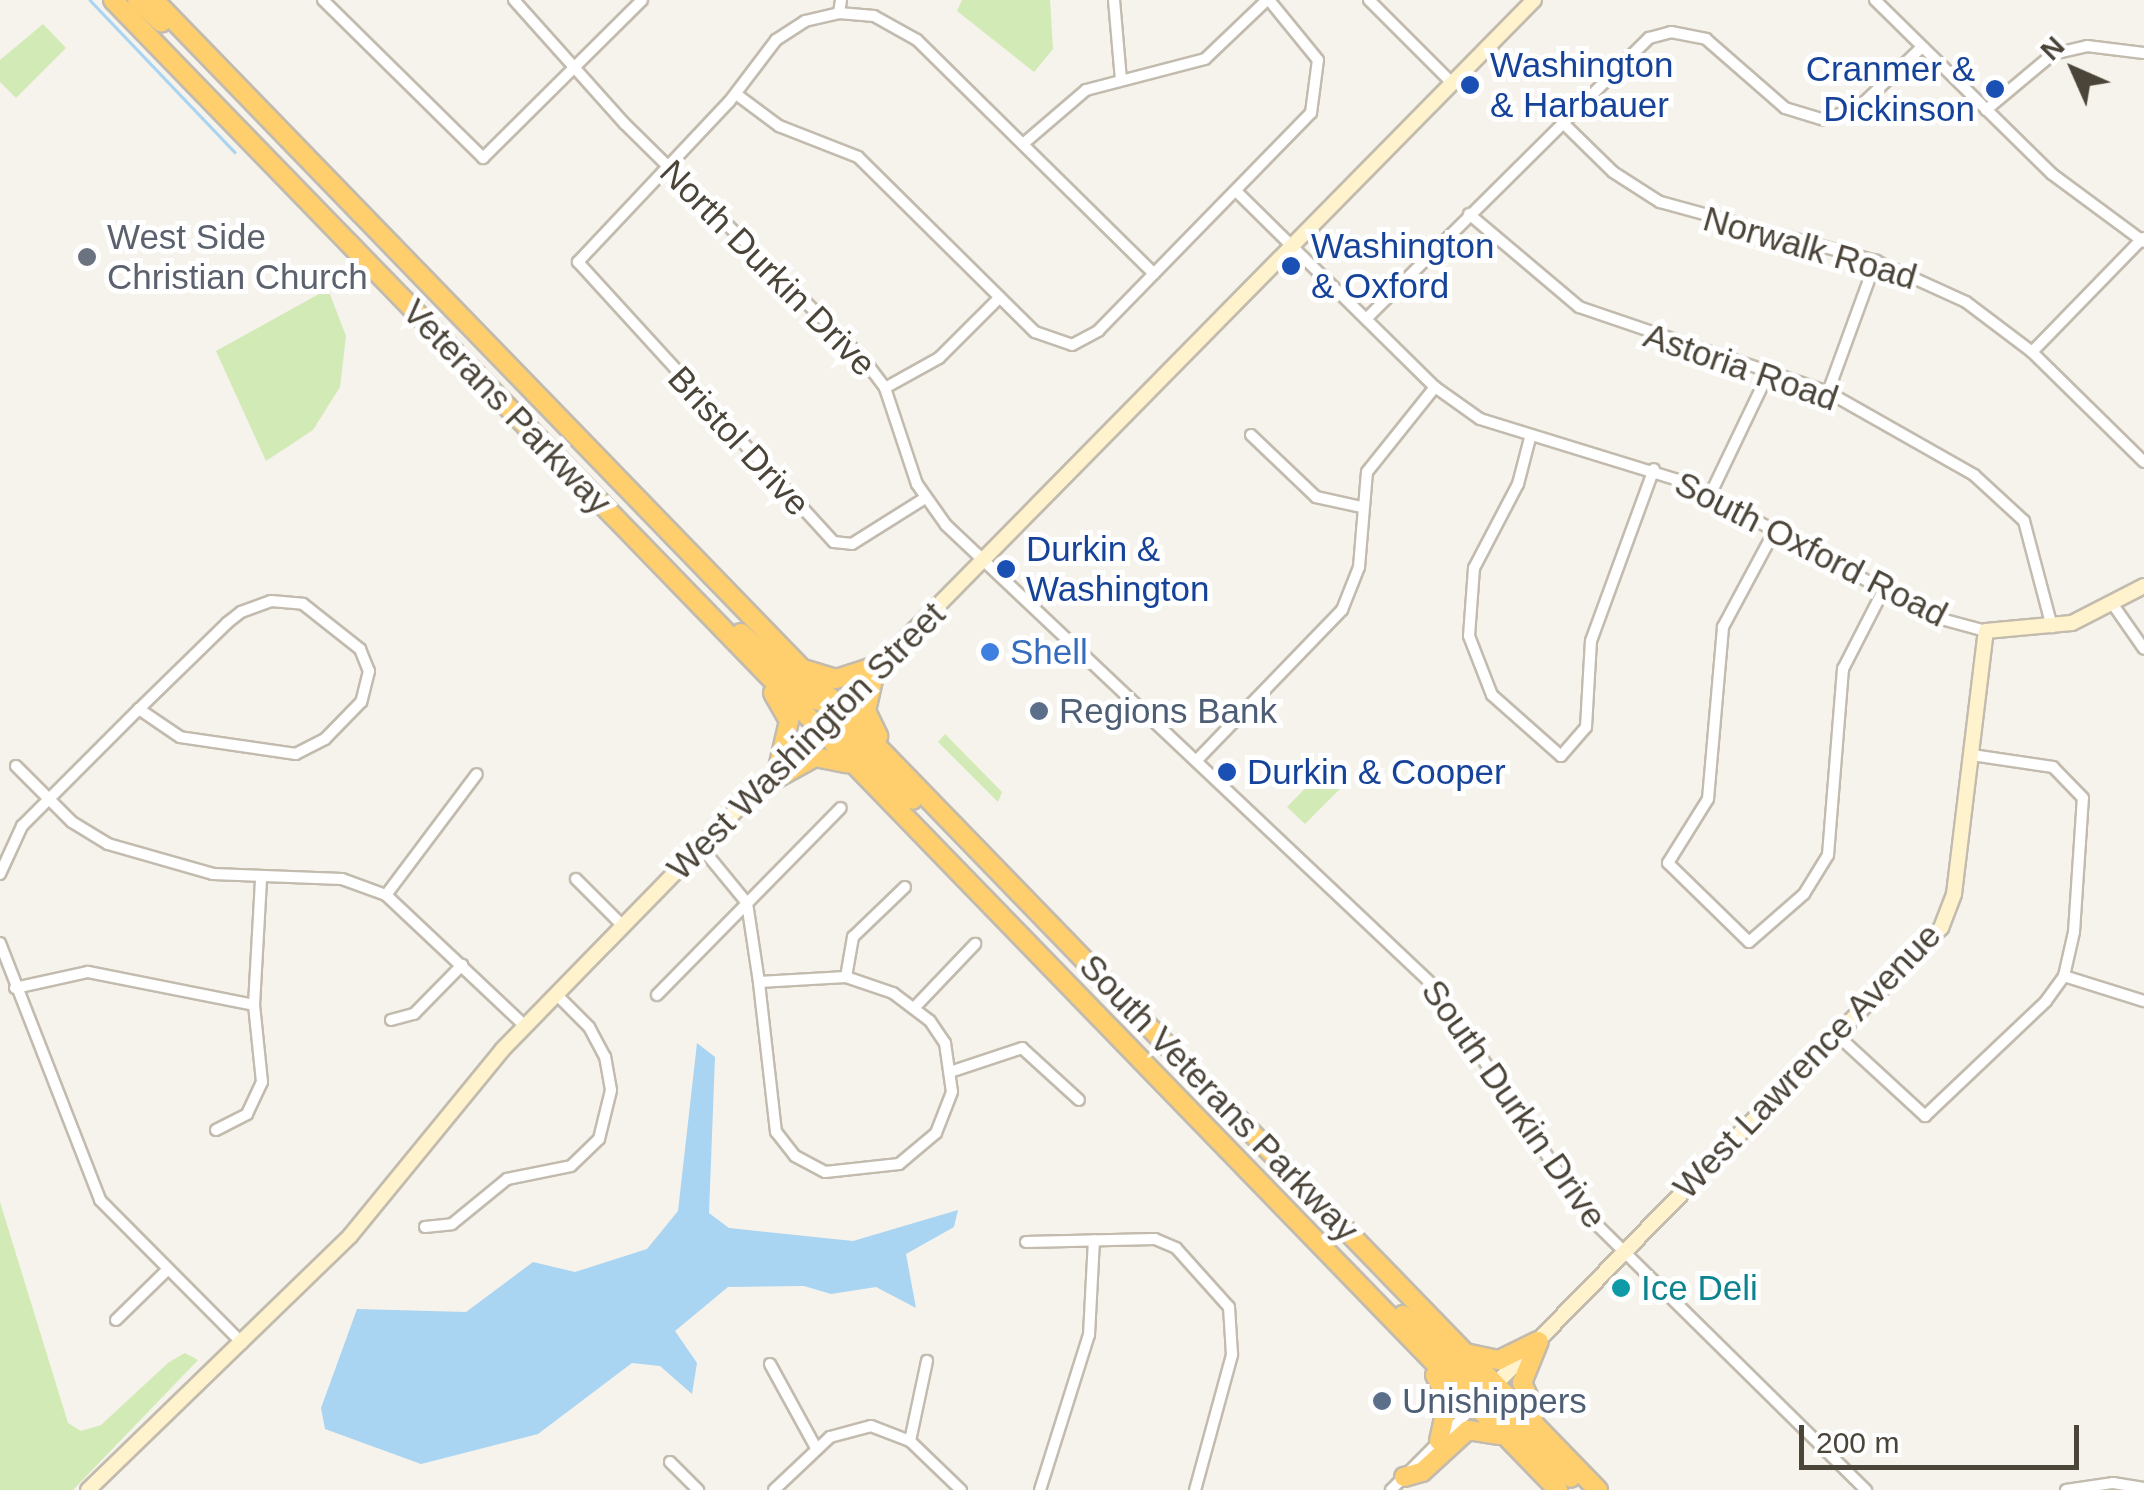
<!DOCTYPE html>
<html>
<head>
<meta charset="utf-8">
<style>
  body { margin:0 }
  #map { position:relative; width:2144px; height:1490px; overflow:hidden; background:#f6f3ec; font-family:Helvetica,sans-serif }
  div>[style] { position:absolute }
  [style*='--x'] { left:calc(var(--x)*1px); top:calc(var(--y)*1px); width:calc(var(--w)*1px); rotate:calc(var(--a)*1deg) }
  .green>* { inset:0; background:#d2eab5 }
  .water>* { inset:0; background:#a9d4f2 }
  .stream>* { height:2.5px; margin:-1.25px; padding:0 1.25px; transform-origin:1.25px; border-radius:1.25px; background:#a9d4f2 }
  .roads { filter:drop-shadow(2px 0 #c2bbae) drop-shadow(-2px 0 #c2bbae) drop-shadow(0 2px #c2bbae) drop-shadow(0 -2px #c2bbae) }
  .street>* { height:10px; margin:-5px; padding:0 5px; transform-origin:5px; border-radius:5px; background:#fff }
  .secondary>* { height:14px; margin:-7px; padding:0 7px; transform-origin:7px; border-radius:7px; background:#fff3cd }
  .highway>* { height:18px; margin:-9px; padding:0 9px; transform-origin:9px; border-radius:9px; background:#ffcf6e }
  .dots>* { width:28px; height:28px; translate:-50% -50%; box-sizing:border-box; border:5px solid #fff; border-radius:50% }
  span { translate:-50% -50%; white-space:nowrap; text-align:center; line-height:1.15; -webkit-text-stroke:10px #fff; paint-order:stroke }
  .transit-label { font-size:35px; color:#164399 }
  .left { translate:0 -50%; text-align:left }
  .right { translate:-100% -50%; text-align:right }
  .worship-label { font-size:35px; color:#5b616d }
  .street-label { font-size:35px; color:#4b4439 }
  .shop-label { font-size:35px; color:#366cbe }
  .service-label { font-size:35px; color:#4e5e75 }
  .culture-label { font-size:35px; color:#0d838f }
  .north { position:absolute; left:2024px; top:20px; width:100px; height:100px; -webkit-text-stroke:8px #fff; paint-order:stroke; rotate:315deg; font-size:28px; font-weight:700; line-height:40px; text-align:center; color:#4b4439 }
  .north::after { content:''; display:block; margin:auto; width:35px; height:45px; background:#4b4439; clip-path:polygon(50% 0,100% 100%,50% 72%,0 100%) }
  .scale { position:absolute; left:1799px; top:1425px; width:280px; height:45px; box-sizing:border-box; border:5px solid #4b4439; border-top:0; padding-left:12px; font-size:30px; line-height:35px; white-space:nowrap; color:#4b4439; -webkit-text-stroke:8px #fff; paint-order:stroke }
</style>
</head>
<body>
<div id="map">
  <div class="green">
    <i style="clip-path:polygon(962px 0,1050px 0,1053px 49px,1034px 72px,957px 11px)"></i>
    <i style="clip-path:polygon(43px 24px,66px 48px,16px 98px,0 82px,0 60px)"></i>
    <i style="clip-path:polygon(328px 289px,346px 336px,340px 387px,313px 430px,266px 461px,216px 351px)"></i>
    <i style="clip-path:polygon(945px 734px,1002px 792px,998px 802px,938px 742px)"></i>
    <i style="clip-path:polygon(1322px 771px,1340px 789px,1305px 824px,1287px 807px)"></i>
    <i style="clip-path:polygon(0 1202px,68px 1423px,81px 1431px,101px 1425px,169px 1362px,185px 1353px,198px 1360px,73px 1490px,0 1490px)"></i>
  </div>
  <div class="water">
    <i style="clip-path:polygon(697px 1043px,715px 1057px,709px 1213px,729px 1228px,853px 1241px,958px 1210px,954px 1227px,906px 1254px,916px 1308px,876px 1287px,831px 1294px,804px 1286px,728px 1287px,675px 1331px,697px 1363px,692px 1394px,660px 1366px,632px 1363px,538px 1434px,421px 1464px,325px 1429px,321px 1408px,357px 1309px,466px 1312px,533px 1262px,575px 1272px,647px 1249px,678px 1211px)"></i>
  </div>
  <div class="stream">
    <i style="--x:90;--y:0;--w:210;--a:46.4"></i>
  </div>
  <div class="roads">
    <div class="street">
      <i style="--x:323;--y:0;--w:225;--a:44.6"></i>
      <i style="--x:514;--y:0;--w:166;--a:48.2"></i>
      <i style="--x:625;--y:124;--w:337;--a:44.6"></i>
      <i style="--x:865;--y:361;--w:34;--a:53"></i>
      <i style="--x:885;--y:388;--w:101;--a:71.6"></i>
      <i style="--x:917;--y:484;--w:50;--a:54.7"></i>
      <i style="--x:946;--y:525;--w:671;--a:43.37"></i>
      <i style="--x:1434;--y:986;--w:275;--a:56.3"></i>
      <i style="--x:1587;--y:1215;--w:392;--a:44.6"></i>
      <i style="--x:841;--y:0;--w:13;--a:99"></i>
      <i style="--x:839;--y:13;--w:35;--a:5"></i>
      <i style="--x:874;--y:16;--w:49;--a:29.2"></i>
      <i style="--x:917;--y:40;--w:333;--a:44.6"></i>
      <i style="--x:1114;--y:0;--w:80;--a:85"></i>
      <i style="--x:1369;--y:0;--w:117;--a:45"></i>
      <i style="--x:1875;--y:0;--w:248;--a:44.5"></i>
      <i style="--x:2052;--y:174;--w:114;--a:36.5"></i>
      <i style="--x:736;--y:94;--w:54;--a:36.7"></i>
      <i style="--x:779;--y:126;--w:85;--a:21.4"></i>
      <i style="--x:858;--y:157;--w:249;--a:44.7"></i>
      <i style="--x:1035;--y:332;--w:39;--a:19"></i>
      <i style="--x:1072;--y:345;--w:30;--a:-28"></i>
      <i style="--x:1098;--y:331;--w:305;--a:-45.7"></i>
      <i style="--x:1311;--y:113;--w:53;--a:-82.5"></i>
      <i style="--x:1318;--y:60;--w:77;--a:-129.2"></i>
      <i style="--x:1986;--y:110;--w:87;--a:-39.9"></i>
      <i style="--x:2053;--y:54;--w:35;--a:-13"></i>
      <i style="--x:2087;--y:46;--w:57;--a:7"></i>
      <i style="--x:1562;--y:122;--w:71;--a:44.4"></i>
      <i style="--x:1613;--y:172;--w:56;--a:32.6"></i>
      <i style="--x:1660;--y:202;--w:224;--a:15.3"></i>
      <i style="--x:1876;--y:261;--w:99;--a:24.5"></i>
      <i style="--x:1966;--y:302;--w:83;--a:37.1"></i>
      <i style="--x:2032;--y:352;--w:157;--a:44.5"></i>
      <i style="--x:1023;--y:144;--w:83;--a:-40.6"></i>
      <i style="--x:1086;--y:90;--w:123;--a:-14.6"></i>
      <i style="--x:1205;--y:59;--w:86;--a:-43.6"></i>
      <i style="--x:483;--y:158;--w:224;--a:-44.8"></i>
      <i style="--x:1236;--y:191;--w:279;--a:44.6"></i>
      <i style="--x:1435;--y:387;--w:55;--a:35.4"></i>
      <i style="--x:1480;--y:419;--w:214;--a:17.1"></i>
      <i style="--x:1685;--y:482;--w:283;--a:28.5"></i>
      <i style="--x:1934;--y:617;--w:54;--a:15.1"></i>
      <i style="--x:1469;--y:214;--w:144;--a:40.2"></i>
      <i style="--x:1579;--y:307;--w:263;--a:18.8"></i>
      <i style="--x:1828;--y:392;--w:168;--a:29.6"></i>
      <i style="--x:1974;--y:475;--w:68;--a:42.6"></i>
      <i style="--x:2024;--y:521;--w:110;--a:75.2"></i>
      <i style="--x:578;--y:262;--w:379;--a:47.6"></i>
      <i style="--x:834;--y:542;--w:18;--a:6"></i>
      <i style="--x:852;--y:544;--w:86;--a:-32.2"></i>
      <i style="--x:578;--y:262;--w:220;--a:-46.7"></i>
      <i style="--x:729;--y:102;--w:78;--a:-52.8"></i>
      <i style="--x:776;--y:40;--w:35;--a:-33"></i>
      <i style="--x:805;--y:21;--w:35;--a:-13"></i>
      <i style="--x:1366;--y:319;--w:399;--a:-44.8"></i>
      <i style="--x:1649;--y:38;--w:23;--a:-15"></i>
      <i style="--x:1671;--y:32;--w:36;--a:11"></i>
      <i style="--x:1706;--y:39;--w:105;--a:41.1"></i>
      <i style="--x:1785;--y:108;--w:39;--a:17"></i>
      <i style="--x:1822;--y:119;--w:36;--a:-16"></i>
      <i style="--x:1857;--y:109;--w:90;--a:-43.6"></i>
      <i style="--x:2032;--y:352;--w:159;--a:-45.8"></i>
      <i style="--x:885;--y:388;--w:62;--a:-29.1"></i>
      <i style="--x:939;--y:358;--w:86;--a:-45"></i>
      <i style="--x:1828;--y:392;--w:140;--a:-69.9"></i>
      <i style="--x:1251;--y:435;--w:90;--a:43.6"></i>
      <i style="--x:1316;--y:497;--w:47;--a:12.3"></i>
      <i style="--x:1530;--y:438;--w:48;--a:104.6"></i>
      <i style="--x:1518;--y:484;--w:95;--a:117.6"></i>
      <i style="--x:1474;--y:568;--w:68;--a:94.2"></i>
      <i style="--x:1469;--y:636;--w:63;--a:68.7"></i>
      <i style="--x:1492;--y:695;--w:92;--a:41.5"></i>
      <i style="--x:1711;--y:493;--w:136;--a:-64.4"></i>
      <i style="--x:2114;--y:606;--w:52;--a:55.1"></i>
      <i style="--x:1561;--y:756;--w:38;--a:-49"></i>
      <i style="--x:1586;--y:727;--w:86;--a:-86.7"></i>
      <i style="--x:1591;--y:641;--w:183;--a:-69.9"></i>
      <i style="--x:1197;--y:760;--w:209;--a:-46"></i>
      <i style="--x:1342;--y:610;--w:46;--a:-68.4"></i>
      <i style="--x:1359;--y:567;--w:95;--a:-85.2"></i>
      <i style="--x:1367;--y:472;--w:109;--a:-51.3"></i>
      <i style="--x:16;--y:766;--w:79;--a:45"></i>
      <i style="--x:72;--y:822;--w:42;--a:31.4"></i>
      <i style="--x:108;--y:844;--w:109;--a:15.9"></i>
      <i style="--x:213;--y:874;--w:129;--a:2.2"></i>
      <i style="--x:342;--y:879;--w:47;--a:20"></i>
      <i style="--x:386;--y:895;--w:191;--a:43.3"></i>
      <i style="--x:701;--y:847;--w:72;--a:50.6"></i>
      <i style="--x:747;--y:903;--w:80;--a:81.4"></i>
      <i style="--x:1668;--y:863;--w:75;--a:-58"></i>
      <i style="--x:1708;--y:799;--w:173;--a:-85"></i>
      <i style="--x:1723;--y:627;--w:110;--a:-61.8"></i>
      <i style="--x:1668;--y:863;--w:113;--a:44.3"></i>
      <i style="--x:0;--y:874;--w:53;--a:-65.4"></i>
      <i style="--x:22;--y:826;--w:165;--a:-45"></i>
      <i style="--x:139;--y:709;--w:123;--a:-44.3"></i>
      <i style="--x:227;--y:623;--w:18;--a:-38"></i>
      <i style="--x:241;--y:612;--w:32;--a:-20"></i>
      <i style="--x:271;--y:601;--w:32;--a:5"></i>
      <i style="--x:303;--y:604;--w:73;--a:38.3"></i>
      <i style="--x:360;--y:649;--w:24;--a:68"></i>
      <i style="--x:369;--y:671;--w:32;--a:104"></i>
      <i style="--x:361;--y:702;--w:52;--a:134.2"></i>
      <i style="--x:325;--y:739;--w:33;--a:153"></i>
      <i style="--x:296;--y:754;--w:117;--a:-171.7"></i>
      <i style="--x:180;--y:737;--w:50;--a:-145.7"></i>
      <i style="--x:576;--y:879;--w:66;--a:45"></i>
      <i style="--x:386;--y:895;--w:151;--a:-53.1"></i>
      <i style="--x:1749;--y:942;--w:73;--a:-41.1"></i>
      <i style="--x:1804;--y:894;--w:46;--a:-58.4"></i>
      <i style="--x:1828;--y:855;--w:187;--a:-85.4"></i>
      <i style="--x:1843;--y:669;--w:88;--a:-62.9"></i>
      <i style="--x:0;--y:943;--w:276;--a:68.7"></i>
      <i style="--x:100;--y:1200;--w:202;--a:45.2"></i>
      <i style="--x:2064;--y:976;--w:84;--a:17.4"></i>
      <i style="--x:846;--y:977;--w:50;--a:18.8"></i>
      <i style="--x:893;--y:993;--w:46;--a:37.1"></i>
      <i style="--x:930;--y:1021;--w:27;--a:56"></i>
      <i style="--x:945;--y:1043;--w:49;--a:81.9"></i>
      <i style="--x:952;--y:1092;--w:44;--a:111.3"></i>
      <i style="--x:936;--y:1133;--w:48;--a:140"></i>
      <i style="--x:899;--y:1164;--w:74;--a:173.8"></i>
      <i style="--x:825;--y:1172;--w:34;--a:-152"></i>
      <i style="--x:795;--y:1156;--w:31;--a:-128"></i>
      <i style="--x:776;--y:1132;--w:151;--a:-96.5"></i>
      <i style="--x:759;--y:982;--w:87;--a:-3.3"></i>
      <i style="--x:846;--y:977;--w:41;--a:-80.1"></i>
      <i style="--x:853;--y:937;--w:72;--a:-43.9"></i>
      <i style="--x:15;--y:988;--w:75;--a:-12.4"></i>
      <i style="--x:88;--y:972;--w:169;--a:11.2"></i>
      <i style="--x:657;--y:995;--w:262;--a:-45.5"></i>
      <i style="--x:916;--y:1006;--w:86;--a:-46.4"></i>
      <i style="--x:391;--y:1020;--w:24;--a:-15"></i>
      <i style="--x:414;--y:1014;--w:69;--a:-45.6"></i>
      <i style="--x:1837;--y:1035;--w:120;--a:42.6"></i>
      <i style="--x:953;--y:1071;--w:73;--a:-18.4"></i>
      <i style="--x:1022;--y:1048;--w:77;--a:42.4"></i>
      <i style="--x:1925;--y:1116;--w:167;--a:-43.5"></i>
      <i style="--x:2046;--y:1001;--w:31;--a:-54"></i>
      <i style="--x:2064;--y:976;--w:45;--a:-77.2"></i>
      <i style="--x:2074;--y:932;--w:134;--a:-86.2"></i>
      <i style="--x:2083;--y:798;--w:43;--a:-134.1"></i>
      <i style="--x:2053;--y:767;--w:82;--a:-171.6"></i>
      <i style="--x:216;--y:1130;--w:35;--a:-27"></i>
      <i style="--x:247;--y:1114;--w:35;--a:-65"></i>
      <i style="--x:262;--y:1082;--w:77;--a:-95.9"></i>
      <i style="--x:254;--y:1005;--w:126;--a:-86.8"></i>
      <i style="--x:425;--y:1227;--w:27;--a:-6"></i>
      <i style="--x:452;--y:1224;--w:71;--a:-39.3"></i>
      <i style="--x:507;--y:1179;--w:65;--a:-11.5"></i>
      <i style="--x:571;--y:1166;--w:39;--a:-44"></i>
      <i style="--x:599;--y:1139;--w:50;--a:-76.2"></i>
      <i style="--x:611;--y:1090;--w:34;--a:-100"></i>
      <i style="--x:605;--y:1057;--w:34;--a:-118"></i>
      <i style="--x:589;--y:1027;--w:47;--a:-135"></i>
      <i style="--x:1026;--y:1242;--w:129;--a:-1.3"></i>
      <i style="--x:1155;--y:1239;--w:23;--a:23"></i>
      <i style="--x:1176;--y:1248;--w:79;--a:48.1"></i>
      <i style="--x:1229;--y:1307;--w:48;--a:86.4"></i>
      <i style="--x:1232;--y:1355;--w:140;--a:105.3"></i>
      <i style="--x:116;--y:1320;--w:71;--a:-44.4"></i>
      <i style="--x:770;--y:1364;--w:96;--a:61.3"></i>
      <i style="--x:910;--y:1441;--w:82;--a:-78"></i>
      <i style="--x:670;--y:1462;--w:40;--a:45"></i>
      <i style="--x:774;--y:1490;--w:77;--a:-43.4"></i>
      <i style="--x:830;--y:1437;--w:42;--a:-15"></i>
      <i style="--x:871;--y:1426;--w:42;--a:21"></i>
      <i style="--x:910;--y:1441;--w:71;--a:43.9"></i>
      <i style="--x:1040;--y:1490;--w:163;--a:-72.5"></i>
      <i style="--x:1089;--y:1335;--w:95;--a:-87"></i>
      <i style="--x:1391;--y:1490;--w:120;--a:-45.3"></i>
      <i style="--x:2066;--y:1490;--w:48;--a:-8.5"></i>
      <i style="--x:2113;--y:1483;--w:31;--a:9"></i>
    </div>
    <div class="secondary">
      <i style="--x:777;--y:769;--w:1079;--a:-45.45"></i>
      <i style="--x:1475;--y:1405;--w:667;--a:-45.67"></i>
      <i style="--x:1941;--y:928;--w:36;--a:-69"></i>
      <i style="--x:1954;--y:894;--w:265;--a:-83.1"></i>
      <i style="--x:1986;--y:631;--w:86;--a:-5.3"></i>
      <i style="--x:2072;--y:623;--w:81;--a:-27.2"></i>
      <i style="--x:88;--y:1490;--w:365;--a:-44.1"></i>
      <i style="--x:350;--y:1236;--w:240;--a:-50.7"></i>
      <i style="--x:502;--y:1050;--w:372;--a:-45.7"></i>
    </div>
    <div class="highway">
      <i style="--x:113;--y:0;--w:2076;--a:45.88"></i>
      <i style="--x:137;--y:0;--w:33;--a:43"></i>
      <i style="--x:154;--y:0;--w:2075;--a:45.9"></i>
      <i style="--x:741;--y:633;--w:98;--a:42.5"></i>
      <i style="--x:813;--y:699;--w:26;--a:18"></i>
      <i style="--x:807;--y:670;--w:30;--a:17"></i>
      <i style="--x:836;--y:679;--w:48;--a:-18.1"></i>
      <i style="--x:875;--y:671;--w:41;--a:102.7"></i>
      <i style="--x:866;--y:711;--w:28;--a:64"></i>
      <i style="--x:773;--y:693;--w:32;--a:60"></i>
      <i style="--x:789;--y:721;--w:48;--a:103.2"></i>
      <i style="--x:821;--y:728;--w:18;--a:13"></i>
      <i style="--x:839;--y:732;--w:100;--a:42.6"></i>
      <i style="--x:757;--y:789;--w:66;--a:-28.9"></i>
      <i style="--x:815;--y:757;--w:33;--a:11"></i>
      <i style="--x:1403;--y:1315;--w:93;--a:42.8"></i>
      <i style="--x:1471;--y:1378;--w:25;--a:14"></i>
      <i style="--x:1470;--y:1354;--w:30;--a:12"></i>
      <i style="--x:1499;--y:1360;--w:43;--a:-26"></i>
      <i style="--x:1435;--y:1375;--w:28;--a:63"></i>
      <i style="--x:1448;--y:1400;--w:42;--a:102.4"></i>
      <i style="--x:1475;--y:1405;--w:23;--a:13"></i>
      <i style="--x:1497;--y:1410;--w:100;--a:42.6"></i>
      <i style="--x:1535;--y:1412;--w:32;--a:-114"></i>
      <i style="--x:1522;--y:1383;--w:45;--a:-68"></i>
      <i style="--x:1404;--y:1477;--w:19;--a:-16"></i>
      <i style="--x:1422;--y:1472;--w:62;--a:-42.4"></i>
      <i style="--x:1468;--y:1430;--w:32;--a:9"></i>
    </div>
  </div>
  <div class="dots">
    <i style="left:1470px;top:85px;background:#1a4fb4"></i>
    <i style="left:1995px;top:89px;background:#1a4fb4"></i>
    <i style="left:87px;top:257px;background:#6b7280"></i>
    <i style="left:1291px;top:266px;background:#1a4fb4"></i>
    <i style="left:1006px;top:569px;background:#1a4fb4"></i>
    <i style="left:990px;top:652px;background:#3f7fe0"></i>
    <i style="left:1039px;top:711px;background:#5c6f8a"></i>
    <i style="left:1227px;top:772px;background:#1a4fb4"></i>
    <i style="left:1621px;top:1288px;background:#0f9aa8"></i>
    <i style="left:1382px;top:1401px;background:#5c6f8a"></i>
  </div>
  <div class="transit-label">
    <span class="left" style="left:1490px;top:85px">Washington<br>&amp; Harbauer</span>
    <span class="right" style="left:1975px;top:89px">Cranmer &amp;<br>Dickinson</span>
    <span class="left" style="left:1311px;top:266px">Washington<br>&amp; Oxford</span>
    <span class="left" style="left:1026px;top:569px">Durkin &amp;<br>Washington</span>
    <span class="left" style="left:1247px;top:772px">Durkin &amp; Cooper</span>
  </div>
  <div class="worship-label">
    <span class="left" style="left:107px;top:257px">West Side<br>Christian Church</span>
  </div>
  <div class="street-label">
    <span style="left:1810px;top:248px;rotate:16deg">Norwalk Road</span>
    <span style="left:768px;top:268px;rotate:45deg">North Durkin Drive</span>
    <span style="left:1741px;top:367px;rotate:19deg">Astoria Road</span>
    <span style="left:507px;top:407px;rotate:46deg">Veterans Parkway</span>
    <span style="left:739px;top:441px;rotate:47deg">Bristol Drive</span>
    <span style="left:1811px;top:549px;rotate:27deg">South Oxford Road</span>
    <span style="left:806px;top:741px;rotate:-45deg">West Washington Street</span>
    <span style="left:1807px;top:1061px;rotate:-46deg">West Lawrence Avenue</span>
    <span style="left:1219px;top:1098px;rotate:46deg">South Veterans Parkway</span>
    <span style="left:1514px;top:1104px;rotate:55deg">South Durkin Drive</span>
  </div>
  <div class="shop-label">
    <span class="left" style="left:1010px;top:652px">Shell</span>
  </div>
  <div class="service-label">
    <span class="left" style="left:1059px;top:711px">Regions Bank</span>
    <span class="left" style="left:1402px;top:1401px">Unishippers</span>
  </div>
  <div class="culture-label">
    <span class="left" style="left:1641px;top:1288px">Ice Deli</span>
  </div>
  <div class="north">N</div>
  <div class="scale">200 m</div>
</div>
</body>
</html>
